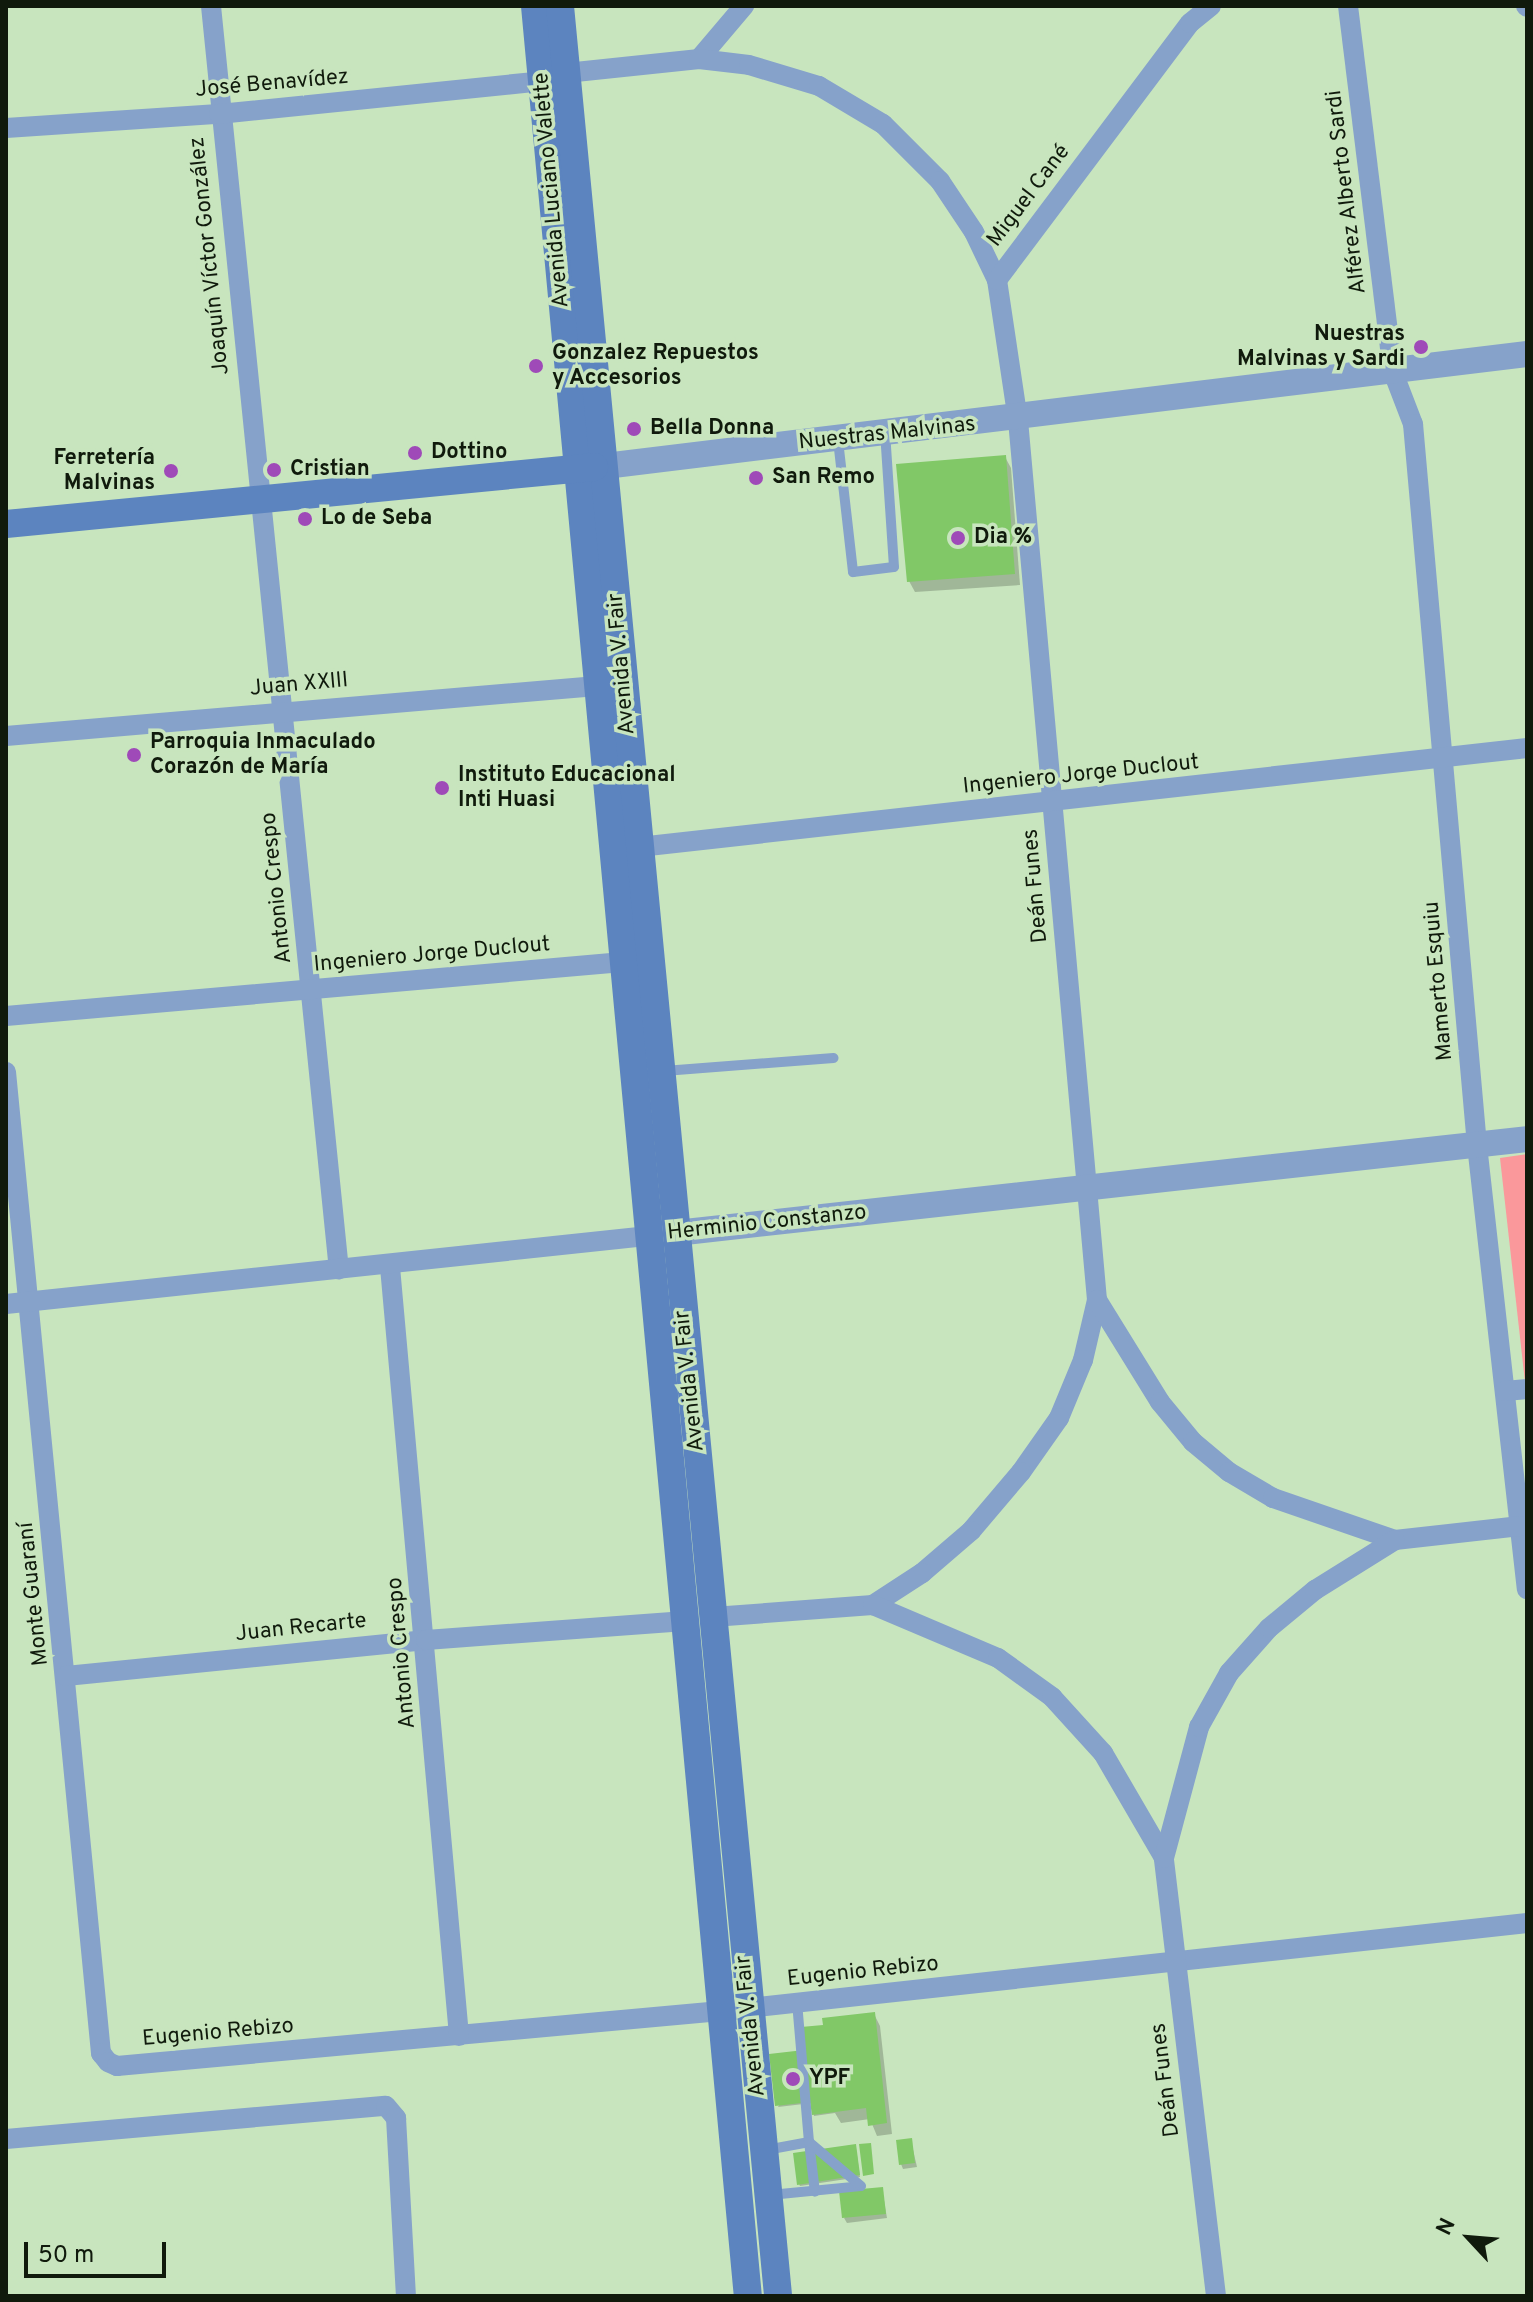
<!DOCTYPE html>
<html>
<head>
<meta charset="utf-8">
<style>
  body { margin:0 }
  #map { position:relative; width:1533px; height:2302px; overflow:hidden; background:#c8e5be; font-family:Overpass,sans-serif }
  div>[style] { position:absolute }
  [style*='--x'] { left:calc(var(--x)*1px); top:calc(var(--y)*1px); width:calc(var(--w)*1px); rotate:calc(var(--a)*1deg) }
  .green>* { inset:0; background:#fa989b }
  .shadow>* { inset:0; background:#0003 }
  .building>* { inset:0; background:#81c867 }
  .service>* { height:10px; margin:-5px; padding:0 5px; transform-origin:5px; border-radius:5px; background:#86a2ca }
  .minor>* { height:20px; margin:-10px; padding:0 10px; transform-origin:10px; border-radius:10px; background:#86a2ca }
  .tertiary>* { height:26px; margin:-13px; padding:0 13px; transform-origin:13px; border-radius:13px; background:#86a2ca }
  .secondary>* { height:28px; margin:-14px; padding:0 14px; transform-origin:14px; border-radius:14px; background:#5c84bf }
  .dots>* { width:22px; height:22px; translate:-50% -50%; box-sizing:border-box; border:4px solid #c8e5be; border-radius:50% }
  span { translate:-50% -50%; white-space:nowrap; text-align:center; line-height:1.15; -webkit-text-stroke:7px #c8e5be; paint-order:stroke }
  .street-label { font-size:22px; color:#101a0c }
  .poi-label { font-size:22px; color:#101a0c; font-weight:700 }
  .right { translate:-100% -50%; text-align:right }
  .left { translate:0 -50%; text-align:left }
  .frame { position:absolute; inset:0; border:8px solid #101a0c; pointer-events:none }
  .north { position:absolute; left:1429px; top:2198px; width:80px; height:80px; -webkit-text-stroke:6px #c8e5be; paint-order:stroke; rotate:296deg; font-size:22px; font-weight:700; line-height:32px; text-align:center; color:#101a0c }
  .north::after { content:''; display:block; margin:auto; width:28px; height:36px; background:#101a0c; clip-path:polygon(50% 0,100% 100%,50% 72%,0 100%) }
  .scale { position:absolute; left:24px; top:2242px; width:142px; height:36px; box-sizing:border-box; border:4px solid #101a0c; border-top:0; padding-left:10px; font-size:24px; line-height:28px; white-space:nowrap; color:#101a0c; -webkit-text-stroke:6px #c8e5be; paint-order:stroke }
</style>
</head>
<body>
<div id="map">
  <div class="green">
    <i style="clip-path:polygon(1527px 1154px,1527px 1400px,1500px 1158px)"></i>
  </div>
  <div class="shadow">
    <i style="clip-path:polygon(1005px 457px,1011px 468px,1020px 585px,915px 592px,909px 581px)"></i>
    <i style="clip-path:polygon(874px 2014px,880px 2026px,892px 2134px,877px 2136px,870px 2119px,841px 2123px,835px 2113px,814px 2116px,812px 2103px,778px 2107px,825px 2027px)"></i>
    <i style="clip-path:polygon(911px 2141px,917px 2167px,903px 2169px,901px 2164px)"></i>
    <i style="clip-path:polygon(856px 2148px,860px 2177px,800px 2186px,799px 2184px)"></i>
    <i style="clip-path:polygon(882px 2189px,887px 2218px,847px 2223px,844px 2218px)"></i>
  </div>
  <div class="building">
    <i style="clip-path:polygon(1006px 455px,1015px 574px,907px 582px,896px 464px)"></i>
    <i style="clip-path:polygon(875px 2012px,887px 2123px,868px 2126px,866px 2108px,812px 2115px,810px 2102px,775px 2106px,769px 2054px,804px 2050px,801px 2027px,823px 2025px,822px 2018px)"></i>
    <i style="clip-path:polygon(912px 2138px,915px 2163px,899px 2165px,896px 2140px)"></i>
    <i style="clip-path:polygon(871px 2143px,874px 2174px,863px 2176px,859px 2144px)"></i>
    <i style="clip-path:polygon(856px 2144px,860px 2175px,797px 2185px,793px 2153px)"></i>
    <i style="clip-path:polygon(883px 2187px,886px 2214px,842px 2218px,839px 2191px)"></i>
  </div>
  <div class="service">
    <i style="--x:838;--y:440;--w:133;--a:83.5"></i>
    <i style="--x:853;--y:572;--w:41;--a:-7"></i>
    <i style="--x:894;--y:567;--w:134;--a:-93.8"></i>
    <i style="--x:664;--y:1071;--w:170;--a:-4.4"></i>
    <i style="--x:809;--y:2142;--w:50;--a:83.2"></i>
    <i style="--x:766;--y:2150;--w:44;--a:-10.5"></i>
    <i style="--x:809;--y:2142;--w:140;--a:-94.9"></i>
    <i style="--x:770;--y:2195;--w:91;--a:-5.6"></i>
    <i style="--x:861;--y:2186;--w:68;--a:-139.8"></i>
  </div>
  <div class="minor">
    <i style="--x:211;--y:6;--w:1270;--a:84.22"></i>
    <i style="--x:1348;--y:6;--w:369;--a:83"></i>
    <i style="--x:1393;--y:372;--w:56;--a:69"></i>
    <i style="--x:1413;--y:424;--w:724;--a:84.93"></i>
    <i style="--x:1477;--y:1145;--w:447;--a:83.6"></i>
    <i style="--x:1526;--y:6;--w:1;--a:45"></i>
    <i style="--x:699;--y:59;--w:70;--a:-49.7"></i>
    <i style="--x:566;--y:73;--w:134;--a:-6"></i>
    <i style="--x:699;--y:59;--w:50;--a:6.8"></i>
    <i style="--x:749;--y:65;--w:73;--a:16.7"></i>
    <i style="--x:819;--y:86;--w:74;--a:30.7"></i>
    <i style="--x:883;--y:124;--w:81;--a:45"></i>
    <i style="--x:940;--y:181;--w:61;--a:56.3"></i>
    <i style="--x:974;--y:232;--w:53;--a:64.4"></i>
    <i style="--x:997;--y:280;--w:142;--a:81.5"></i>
    <i style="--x:1018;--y:420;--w:884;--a:84.87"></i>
    <i style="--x:1097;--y:1300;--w:62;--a:103.1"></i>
    <i style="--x:1083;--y:1360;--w:63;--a:112.5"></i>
    <i style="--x:1059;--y:1418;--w:66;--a:125.1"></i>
    <i style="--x:1021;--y:1472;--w:77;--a:130.3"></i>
    <i style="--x:971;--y:1531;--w:65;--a:139.4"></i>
    <i style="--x:922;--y:1573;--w:59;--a:146.9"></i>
    <i style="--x:6;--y:128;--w:213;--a:-3.8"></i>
    <i style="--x:219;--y:114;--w:325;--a:-5.8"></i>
    <i style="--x:997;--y:280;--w:321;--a:-53.1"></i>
    <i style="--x:1190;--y:23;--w:27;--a:-39"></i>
    <i style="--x:6;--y:736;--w:593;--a:-4.84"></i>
    <i style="--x:639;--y:847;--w:894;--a:-6.36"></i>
    <i style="--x:6;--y:1016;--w:619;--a:-5"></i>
    <i style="--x:6;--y:1072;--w:986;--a:84.47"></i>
    <i style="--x:101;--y:2053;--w:11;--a:52"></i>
    <i style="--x:108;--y:2062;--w:10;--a:24"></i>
    <i style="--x:117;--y:2066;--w:606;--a:-5.2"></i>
    <i style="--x:721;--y:2011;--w:811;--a:-6.23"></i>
    <i style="--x:390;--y:1267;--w:772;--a:84.87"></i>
    <i style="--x:1097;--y:1300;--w:120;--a:58.3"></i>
    <i style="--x:1160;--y:1402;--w:52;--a:50.5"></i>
    <i style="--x:1193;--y:1442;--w:47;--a:39.8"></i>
    <i style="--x:1229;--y:1472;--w:51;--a:30.6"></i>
    <i style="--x:1273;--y:1498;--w:129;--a:19"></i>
    <i style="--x:1395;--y:1540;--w:126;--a:-6.4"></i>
    <i style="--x:6;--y:1304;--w:646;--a:-6.05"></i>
    <i style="--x:1505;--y:1391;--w:22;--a:-5"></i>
    <i style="--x:713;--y:1617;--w:160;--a:-4.3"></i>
    <i style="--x:873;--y:1605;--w:136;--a:23"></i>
    <i style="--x:998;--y:1658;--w:67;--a:35.8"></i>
    <i style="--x:1052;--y:1697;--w:76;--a:47.7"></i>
    <i style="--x:1103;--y:1753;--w:121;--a:59.8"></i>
    <i style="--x:66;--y:1676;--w:362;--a:-5.7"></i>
    <i style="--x:426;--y:1640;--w:260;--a:-4.2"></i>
    <i style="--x:6;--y:2139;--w:381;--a:-5"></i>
    <i style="--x:386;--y:2106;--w:16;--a:50"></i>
    <i style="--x:396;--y:2118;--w:178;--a:86.8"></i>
    <i style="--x:1216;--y:2296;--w:441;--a:-96.8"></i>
    <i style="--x:1164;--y:1858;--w:136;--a:-75"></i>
    <i style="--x:1199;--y:1727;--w:62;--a:-60.9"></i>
    <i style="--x:1229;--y:1673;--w:60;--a:-48.4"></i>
    <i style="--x:1269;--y:1628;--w:60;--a:-39.6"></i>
    <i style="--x:1315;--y:1590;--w:94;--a:-32"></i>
  </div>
  <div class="tertiary">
    <i style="--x:605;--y:466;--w:929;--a:-6.93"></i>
    <i style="--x:676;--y:1233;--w:856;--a:-6.3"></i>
  </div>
  <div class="secondary">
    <i style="--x:535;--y:6;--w:2300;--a:84.69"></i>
    <i style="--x:560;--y:6;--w:2300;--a:84.56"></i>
    <i style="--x:6;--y:524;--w:591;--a:-5.54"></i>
  </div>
  <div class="dots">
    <i style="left:1421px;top:347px;background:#9f4ab8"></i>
    <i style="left:536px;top:366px;background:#9f4ab8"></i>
    <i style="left:634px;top:429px;background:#9f4ab8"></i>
    <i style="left:415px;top:453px;background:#9f4ab8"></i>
    <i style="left:274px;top:470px;background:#9f4ab8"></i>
    <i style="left:171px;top:471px;background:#9f4ab8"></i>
    <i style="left:756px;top:478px;background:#9f4ab8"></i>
    <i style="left:305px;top:519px;background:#9f4ab8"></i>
    <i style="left:958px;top:538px;background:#9f4ab8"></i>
    <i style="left:134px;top:755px;background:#9f4ab8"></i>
    <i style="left:442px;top:788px;background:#9f4ab8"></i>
    <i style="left:793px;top:2079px;background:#9f4ab8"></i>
  </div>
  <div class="street-label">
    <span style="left:272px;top:84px;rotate:-5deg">José Benavídez</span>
    <span style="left:552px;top:190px;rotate:-95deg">Avenida Luciano Valette</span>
    <span style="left:1347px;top:192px;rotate:-97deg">Alférez Alberto Sardi</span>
    <span style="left:1029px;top:196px;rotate:-53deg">Miguel Cané</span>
    <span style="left:210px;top:256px;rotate:-96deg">Joaquín Víctor González</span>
    <span style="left:887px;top:434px;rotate:-6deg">Nuestras Malvinas</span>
    <span style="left:622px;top:664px;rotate:-95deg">Avenida V. Fair</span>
    <span style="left:299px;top:685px;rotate:-5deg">Juan XXIII</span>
    <span style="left:1081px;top:775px;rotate:-6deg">Ingeniero Jorge Duclout</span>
    <span style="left:1036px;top:886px;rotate:-95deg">Deán Funes</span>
    <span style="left:277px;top:888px;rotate:-96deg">Antonio Crespo</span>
    <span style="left:432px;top:955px;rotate:-5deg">Ingeniero Jorge Duclout</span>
    <span style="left:1439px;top:981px;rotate:-95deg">Mamerto Esquiu</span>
    <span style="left:767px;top:1223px;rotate:-6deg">Herminio Constanzo</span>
    <span style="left:690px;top:1381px;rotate:-96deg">Avenida V. Fair</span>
    <span style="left:34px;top:1594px;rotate:-96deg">Monte Guaraní</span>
    <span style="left:301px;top:1628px;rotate:-6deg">Juan Recarte</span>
    <span style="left:402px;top:1653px;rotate:-95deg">Antonio Crespo</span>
    <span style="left:863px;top:1972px;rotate:-6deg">Eugenio Rebizo</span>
    <span style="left:751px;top:2026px;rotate:-96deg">Avenida V. Fair</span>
    <span style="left:218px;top:2033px;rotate:-5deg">Eugenio Rebizo</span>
    <span style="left:1166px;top:2080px;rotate:-97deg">Deán Funes</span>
  </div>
  <div class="poi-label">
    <span class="right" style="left:1405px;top:347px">Nuestras<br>Malvinas y Sardi</span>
    <span class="left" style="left:552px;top:366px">Gonzalez Repuestos<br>y Accesorios</span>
    <span class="left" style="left:650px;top:429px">Bella Donna</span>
    <span class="left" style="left:431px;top:453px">Dottino</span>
    <span class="right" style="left:155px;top:471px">Ferretería<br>Malvinas</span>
    <span class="left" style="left:290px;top:470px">Cristian</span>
    <span class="left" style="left:772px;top:478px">San Remo</span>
    <span class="left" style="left:321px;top:519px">Lo de Seba</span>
    <span class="left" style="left:974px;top:538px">Dia %</span>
    <span class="left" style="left:150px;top:755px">Parroquia Inmaculado<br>Corazón de María</span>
    <span class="left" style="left:458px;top:788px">Instituto Educacional<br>Inti Huasi</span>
    <span class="left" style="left:809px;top:2079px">YPF</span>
  </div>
  <div class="frame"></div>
  <div class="north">N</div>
  <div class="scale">50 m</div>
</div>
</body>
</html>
